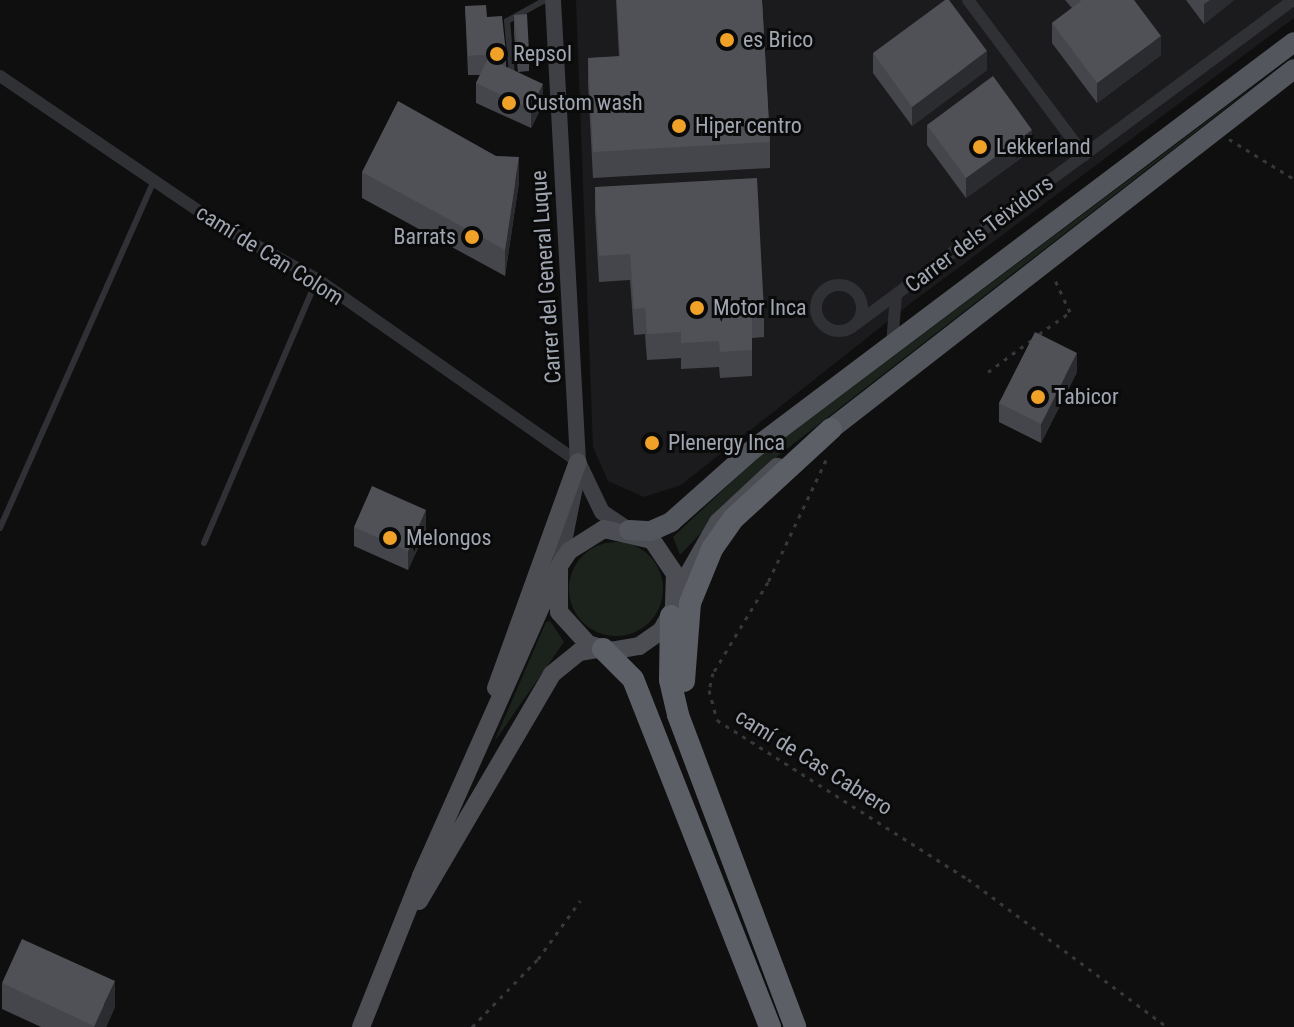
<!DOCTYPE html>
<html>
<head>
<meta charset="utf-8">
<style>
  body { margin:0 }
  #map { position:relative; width:1294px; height:1027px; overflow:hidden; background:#0f0f10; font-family:"Roboto Condensed",sans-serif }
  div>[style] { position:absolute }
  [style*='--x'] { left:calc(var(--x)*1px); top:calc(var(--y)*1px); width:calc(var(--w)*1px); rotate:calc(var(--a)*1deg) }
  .built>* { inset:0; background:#1b1b1d }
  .green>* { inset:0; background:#1c231c }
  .round { border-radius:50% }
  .path>* { height:3px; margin-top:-1.5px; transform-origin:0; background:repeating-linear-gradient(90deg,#36383c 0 4px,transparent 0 10px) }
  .service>* { height:6px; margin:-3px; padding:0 3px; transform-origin:3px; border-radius:3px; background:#303135 }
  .minor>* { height:12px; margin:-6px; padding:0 6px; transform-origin:6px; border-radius:6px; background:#303135 }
  .minor>.ring { margin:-6px; padding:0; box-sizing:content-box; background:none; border:12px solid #303135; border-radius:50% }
  .secondary>* { height:16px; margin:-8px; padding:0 8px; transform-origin:8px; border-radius:8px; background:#3e4045 }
  .primary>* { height:18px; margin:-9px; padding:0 9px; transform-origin:9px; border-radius:9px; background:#4c4e54 }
  .trunk>* { height:20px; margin:-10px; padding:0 10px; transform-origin:10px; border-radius:10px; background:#54565d }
  .motorway>* { height:22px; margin:-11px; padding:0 11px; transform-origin:11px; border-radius:11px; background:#5c5f66 }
  .wall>* { inset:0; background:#45464b }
  .shaded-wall>* { inset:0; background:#2b2c2f }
  .building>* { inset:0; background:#4f5156 }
  .dots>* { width:22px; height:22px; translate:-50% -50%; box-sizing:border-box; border:4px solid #0a0a0b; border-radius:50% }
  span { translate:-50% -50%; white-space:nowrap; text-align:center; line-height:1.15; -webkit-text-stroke:6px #0a0a0b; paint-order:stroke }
  .poi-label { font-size:22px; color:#a0a6b1 }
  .left { translate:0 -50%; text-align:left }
  .right { translate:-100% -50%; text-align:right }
  .street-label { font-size:22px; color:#a0a6b1 }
</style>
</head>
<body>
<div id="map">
  <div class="built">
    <i style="clip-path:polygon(576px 0,1294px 0,1294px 18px,911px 303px,681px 485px,644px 497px,608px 481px,593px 447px)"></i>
  </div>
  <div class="green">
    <i style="clip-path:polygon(1266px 77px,765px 466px,680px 555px,673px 537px,754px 461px)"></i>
    <i class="round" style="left:569px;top:542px;width:94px;height:94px"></i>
    <i style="clip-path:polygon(550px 621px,564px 642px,494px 742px,546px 622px)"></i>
  </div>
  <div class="path">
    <i style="--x:1229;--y:139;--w:76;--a:31.6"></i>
    <i style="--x:1039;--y:334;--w:38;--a:-35"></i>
    <i style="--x:1070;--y:312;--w:38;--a:-115"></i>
    <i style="--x:988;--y:372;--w:56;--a:-36.3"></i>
    <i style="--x:826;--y:460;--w:135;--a:115.4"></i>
    <i style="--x:768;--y:582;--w:106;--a:121.1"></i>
    <i style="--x:713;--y:673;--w:17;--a:103"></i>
    <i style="--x:709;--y:690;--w:31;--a:75"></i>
    <i style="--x:717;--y:720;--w:297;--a:32.4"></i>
    <i style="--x:968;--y:879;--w:248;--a:36.6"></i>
    <i style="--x:472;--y:1027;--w:95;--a:-45.9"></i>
    <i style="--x:538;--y:959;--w:72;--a:-54.1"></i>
  </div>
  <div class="service">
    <i style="--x:512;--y:74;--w:53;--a:-95.4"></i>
    <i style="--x:507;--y:21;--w:43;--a:-28.9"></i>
    <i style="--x:0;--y:528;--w:381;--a:-66.1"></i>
    <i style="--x:204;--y:543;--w:287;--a:-66.8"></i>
  </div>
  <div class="minor">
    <i style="--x:968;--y:0;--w:194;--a:53.2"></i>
    <i style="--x:0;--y:76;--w:267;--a:34.2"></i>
    <i style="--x:221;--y:226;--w:110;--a:28.9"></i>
    <i style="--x:317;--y:279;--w:319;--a:35"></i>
    <i class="ring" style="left:816px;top:285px;width:34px;height:34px"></i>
    <i style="--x:856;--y:324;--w:544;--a:-36.55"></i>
    <i style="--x:892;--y:343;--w:47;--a:-85.1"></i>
  </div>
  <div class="secondary">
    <i style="--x:553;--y:0;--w:463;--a:86.9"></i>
    <i style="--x:578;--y:462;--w:55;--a:64.4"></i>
    <i style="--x:602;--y:512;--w:32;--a:34"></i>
    <i style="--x:560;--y:562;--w:92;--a:-78.7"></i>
  </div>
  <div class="primary">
    <i style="--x:678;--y:592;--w:81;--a:-60.3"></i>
    <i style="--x:718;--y:522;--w:81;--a:-43"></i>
    <i style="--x:496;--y:688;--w:240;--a:-70.1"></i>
    <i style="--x:419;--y:901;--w:263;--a:-59.6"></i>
    <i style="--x:552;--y:674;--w:35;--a:-39"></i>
    <i style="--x:579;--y:652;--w:20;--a:-9"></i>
    <i style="--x:361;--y:1027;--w:162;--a:-68.3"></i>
    <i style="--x:421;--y:876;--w:339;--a:-66"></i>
    <i style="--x:559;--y:566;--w:18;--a:-56"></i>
    <i style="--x:569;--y:551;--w:41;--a:-32.2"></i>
    <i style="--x:604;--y:529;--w:49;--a:12.9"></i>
    <i style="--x:652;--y:540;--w:41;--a:55.9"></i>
    <i style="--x:675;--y:574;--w:34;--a:92"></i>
    <i style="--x:674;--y:608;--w:25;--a:119"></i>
    <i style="--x:662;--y:630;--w:28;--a:145"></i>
    <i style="--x:639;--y:646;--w:27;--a:170"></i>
    <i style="--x:612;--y:651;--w:25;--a:-164"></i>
    <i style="--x:588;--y:644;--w:43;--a:-132.2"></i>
    <i style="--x:559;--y:612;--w:46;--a:-90"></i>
  </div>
  <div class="trunk">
    <i style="--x:831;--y:429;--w:586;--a:-37.87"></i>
    <i style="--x:629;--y:530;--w:22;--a:3"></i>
    <i style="--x:651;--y:531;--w:22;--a:-24"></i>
    <i style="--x:671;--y:522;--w:108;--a:-41.6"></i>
    <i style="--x:752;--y:450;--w:678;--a:-36.97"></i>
  </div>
  <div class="motorway">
    <i style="--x:671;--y:616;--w:64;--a:90.9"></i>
    <i style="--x:670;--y:680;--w:36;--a:77"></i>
    <i style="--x:678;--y:715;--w:333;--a:69.4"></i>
    <i style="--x:603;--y:649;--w:42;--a:45"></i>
    <i style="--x:633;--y:679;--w:374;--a:68.5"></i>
    <i style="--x:684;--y:681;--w:78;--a:-85.6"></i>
    <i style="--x:690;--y:603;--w:58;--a:-67.8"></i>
    <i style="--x:712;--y:549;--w:37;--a:-55"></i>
    <i style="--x:733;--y:519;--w:133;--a:-42.6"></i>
  </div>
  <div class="wall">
    <i style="clip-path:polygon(616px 0,762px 0,770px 142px,770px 168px,593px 178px,588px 84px,588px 58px,619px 57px)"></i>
    <i style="clip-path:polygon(1065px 0,1134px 0,1161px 55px,1097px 103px,1052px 43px,1052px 23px,1072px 8px)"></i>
    <i style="clip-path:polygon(1186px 0,1234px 0,1204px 24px)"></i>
    <i style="clip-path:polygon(465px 6px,487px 17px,506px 53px,506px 67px,543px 104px,531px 128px,476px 103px,476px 83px,480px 75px,468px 75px)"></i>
    <i style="clip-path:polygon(514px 15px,529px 52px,529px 71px,518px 72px,514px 35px)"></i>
    <i style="clip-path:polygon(873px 53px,987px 70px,912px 126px,873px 73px)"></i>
    <i style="clip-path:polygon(927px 125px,1032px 150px,966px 198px,927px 145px)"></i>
    <i style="clip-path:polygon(362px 172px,519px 182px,505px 276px,362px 198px)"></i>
    <i style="clip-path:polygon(595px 187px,764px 312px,764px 337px,752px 338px,752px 376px,720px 378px,719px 367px,681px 369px,681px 358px,647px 360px,645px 334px,634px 335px,630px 280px,599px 282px,595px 213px)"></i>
    <i style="clip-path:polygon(1077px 372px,1041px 443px,999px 422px,999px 403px)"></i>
    <i style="clip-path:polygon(354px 527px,426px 530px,408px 570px,354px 546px)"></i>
    <i style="clip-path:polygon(2px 983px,115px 1007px,106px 1027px,41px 1027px,2px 1009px)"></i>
  </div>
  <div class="shaded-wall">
    <i style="clip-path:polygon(1210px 0,1234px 0,1204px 24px,1204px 4px)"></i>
    <i style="clip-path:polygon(1161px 36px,1161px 55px,1097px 103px,1097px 83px)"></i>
    <i style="clip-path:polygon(987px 51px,987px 70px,912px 126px,912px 107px)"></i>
    <i style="clip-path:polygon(543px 84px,543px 104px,531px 128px,531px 109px)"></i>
    <i style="clip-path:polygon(1032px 130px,1032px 150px,966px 198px,966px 178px)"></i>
    <i style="clip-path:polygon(519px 157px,519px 182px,505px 276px,505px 250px)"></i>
    <i style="clip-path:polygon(1077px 353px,1077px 372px,1041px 443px,1041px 424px)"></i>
    <i style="clip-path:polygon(426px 510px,426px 530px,408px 570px,408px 551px)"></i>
    <i style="clip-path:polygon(115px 981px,115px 1007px,106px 1027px,94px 1027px)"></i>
  </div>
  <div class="building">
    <i style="clip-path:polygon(617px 0,762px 0,770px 142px,593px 152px,588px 58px,620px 56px)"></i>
    <i style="clip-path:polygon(945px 0,949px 0,987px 51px,912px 107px,873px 53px)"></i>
    <i style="clip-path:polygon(1080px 0,1134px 0,1161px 36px,1097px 83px,1052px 23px,1081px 1px)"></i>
    <i style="clip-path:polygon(486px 5px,487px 17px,502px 16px,506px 53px,468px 56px,465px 6px)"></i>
    <i style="clip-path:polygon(527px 14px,529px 52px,518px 52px,514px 15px)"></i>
    <i style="clip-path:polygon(488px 58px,543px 84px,531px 109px,476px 83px)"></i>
    <i style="clip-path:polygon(993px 76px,1032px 130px,966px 178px,927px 125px)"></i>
    <i style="clip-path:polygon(398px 101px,496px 156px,519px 157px,505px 250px,362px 172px)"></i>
    <i style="clip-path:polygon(757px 178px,764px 312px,752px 312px,752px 350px,720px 352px,719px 341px,681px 343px,681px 332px,647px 334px,645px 308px,634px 309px,630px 254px,599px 256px,595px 187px)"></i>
    <i style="clip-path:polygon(1035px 332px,1077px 353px,1041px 424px,999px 403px)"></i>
    <i style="clip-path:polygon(372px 486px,426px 510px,408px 551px,354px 527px)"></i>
    <i style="clip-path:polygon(22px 939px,115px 981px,94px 1026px,2px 983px)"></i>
  </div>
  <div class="dots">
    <i style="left:727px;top:40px;background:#efa128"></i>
    <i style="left:497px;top:54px;background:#efa128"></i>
    <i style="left:509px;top:103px;background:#efa128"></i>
    <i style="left:679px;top:126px;background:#efa128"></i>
    <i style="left:980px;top:147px;background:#efa128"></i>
    <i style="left:472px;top:237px;background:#efa128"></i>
    <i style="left:697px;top:308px;background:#efa128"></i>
    <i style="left:1038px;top:397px;background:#efa128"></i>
    <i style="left:652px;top:443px;background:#efa128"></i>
    <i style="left:390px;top:538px;background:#efa128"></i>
  </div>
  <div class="poi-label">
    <span class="left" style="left:743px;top:40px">es Brico</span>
    <span class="left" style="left:513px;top:54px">Repsol</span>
    <span class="left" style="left:525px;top:103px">Custom wash</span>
    <span class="left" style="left:695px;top:126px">Hiper centro</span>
    <span class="left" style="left:996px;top:147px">Lekkerland</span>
    <span class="right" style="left:456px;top:237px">Barrats</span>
    <span class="left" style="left:713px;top:308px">Motor Inca</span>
    <span class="left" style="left:1054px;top:397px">Tabicor</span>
    <span class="left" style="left:668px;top:443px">Plenergy Inca</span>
    <span class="left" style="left:406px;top:538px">Melongos</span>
  </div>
  <div class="street-label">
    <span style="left:979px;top:234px;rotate:-37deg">Carrer dels Teixidors</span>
    <span style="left:270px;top:255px;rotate:32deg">camí de Can Colom</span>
    <span style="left:546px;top:277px;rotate:-94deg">Carrer del General Luque</span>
    <span style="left:814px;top:762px;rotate:32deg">camí de Cas Cabrero</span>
  </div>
</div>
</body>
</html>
